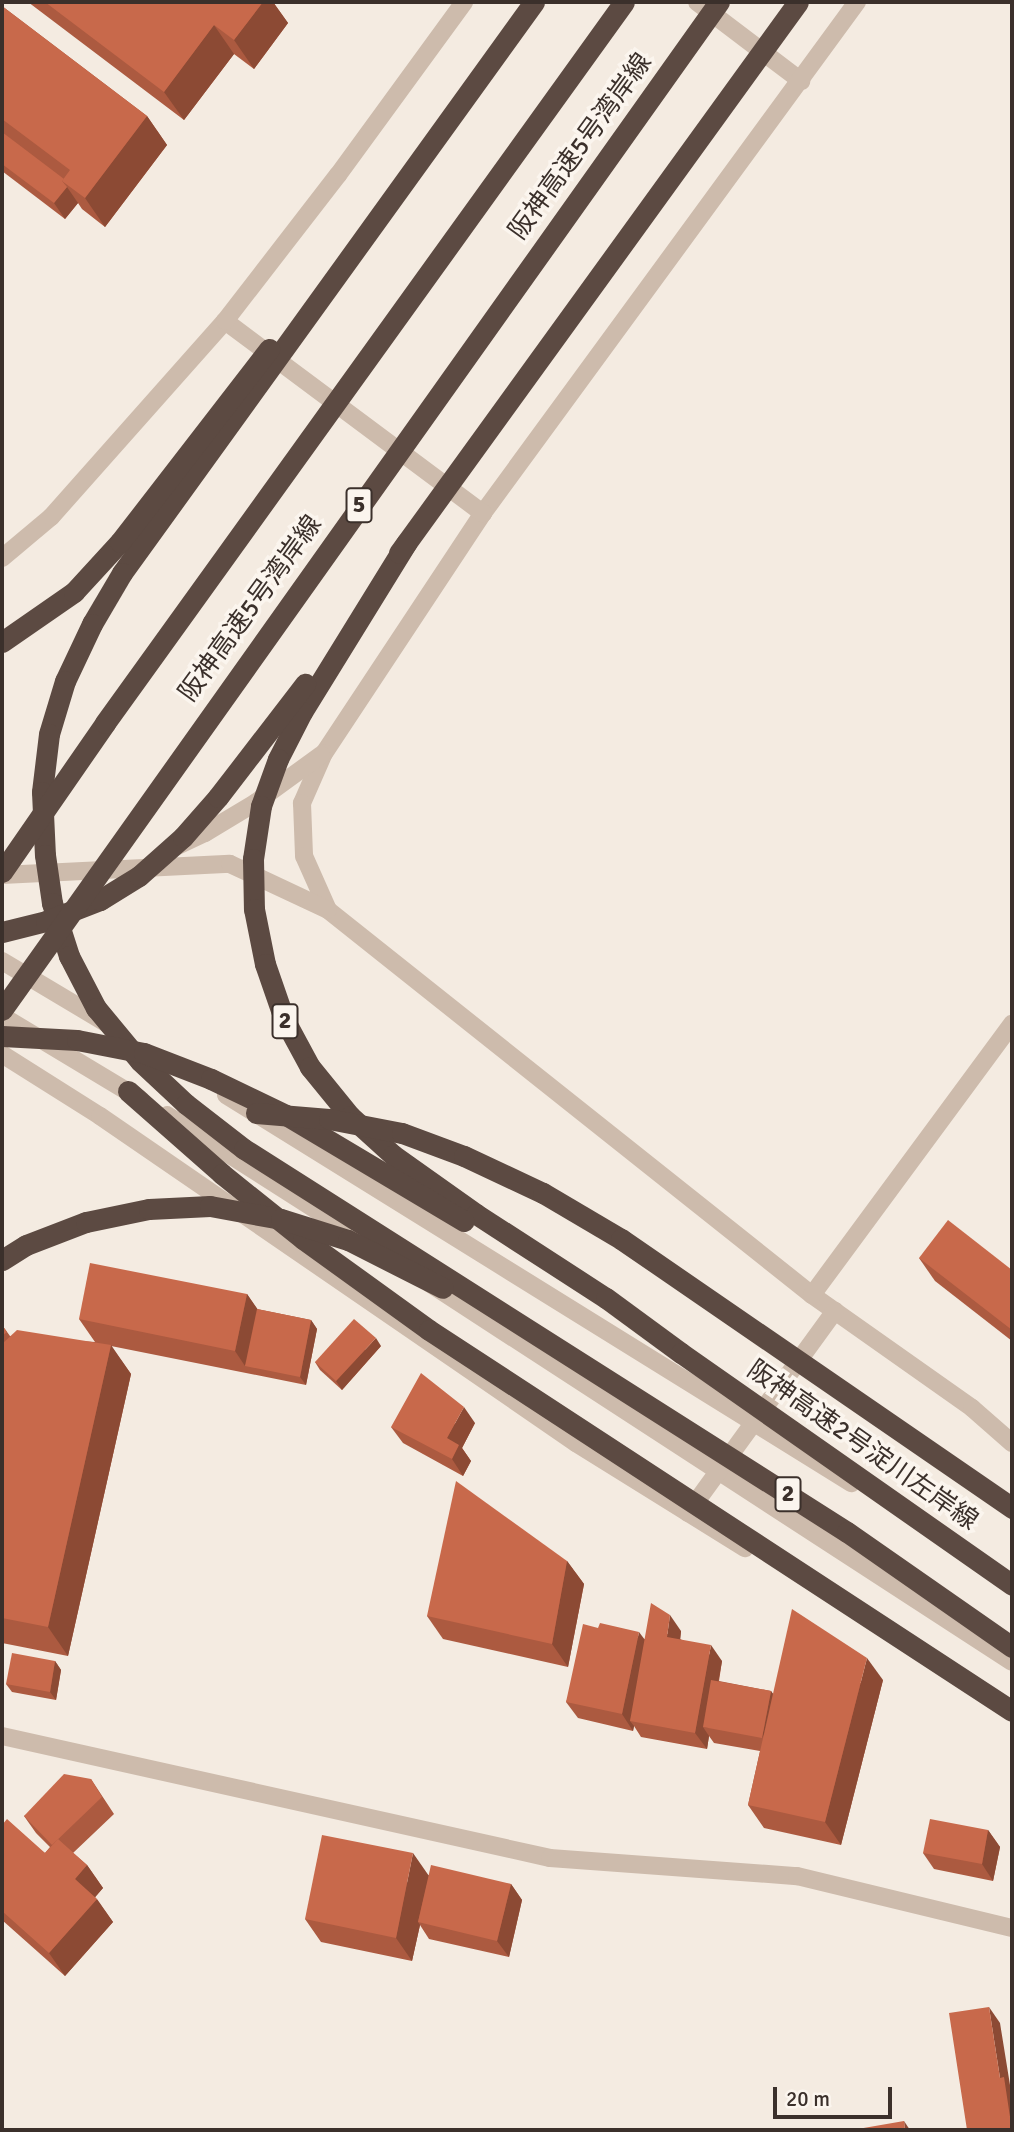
<!DOCTYPE html>
<html>
<head>
<meta charset="utf-8">
<style>
  body { margin:0 }
  #map { position:relative; width:1014px; height:2132px; overflow:hidden; background:#f4ebe1; font-family:Signika,"Noto Sans JP",sans-serif }
  div>[style] { position:absolute }
  [style*='--x'] { left:calc(var(--x)*1px); top:calc(var(--y)*1px); width:calc(var(--w)*1px); rotate:calc(var(--a)*1deg) }
  .minor>* { height:18px; margin:-9px; padding:0 9px; transform-origin:9px; border-radius:9px; background:#cdbbac }
  .highway>* { height:21px; margin:-10.5px; padding:0 10.5px; transform-origin:10.5px; border-radius:10.5px; background:#5c4a42 }
  .wall>* { inset:0; background:#ac5a40 }
  .shaded-wall>* { inset:0; background:#8c4a34 }
  .building>* { inset:0; background:#c8694b }
  span { translate:-50% -50%; white-space:nowrap; text-align:center; line-height:1.15; -webkit-text-stroke:7px #fbf5ee; paint-order:stroke }
  .shield-label span { padding:2px 5px; background:#fbf5ee; border:2px solid; border-radius:5px; -webkit-text-stroke-width:0 }
  .shield-label { font-size:24px; color:#3b302b; font-weight:700 }
  .street-label { font-size:26px; color:#3b302b }
  .frame { position:absolute; inset:0; border:4px solid #3b302b; pointer-events:none }
  .scale { position:absolute; left:773px; top:2087px; width:119px; height:32px; box-sizing:border-box; border:4px solid #3b302b; border-top:0; padding-left:9px; font-size:21px; line-height:24px; white-space:nowrap; color:#3b302b; -webkit-text-stroke:5px #fbf5ee; paint-order:stroke }
</style>
</head>
<body>
<div id="map">
  <div class="minor">
    <i style="--x:697;--y:2;--w:131;--a:37.2"></i>
    <i style="--x:857;--y:2;--w:633;--a:126.2"></i>
    <i style="--x:483;--y:513;--w:288;--a:123.5"></i>
    <i style="--x:324;--y:753;--w:55;--a:113.7"></i>
    <i style="--x:302;--y:803;--w:53;--a:87.8"></i>
    <i style="--x:304;--y:856;--w:59;--a:66"></i>
    <i style="--x:328;--y:910;--w:618;--a:38.5"></i>
    <i style="--x:812;--y:1295;--w:196;--a:35.2"></i>
    <i style="--x:972;--y:1408;--w:53;--a:41.2"></i>
    <i style="--x:225;--y:321;--w:322;--a:36.7"></i>
    <i style="--x:2;--y:558;--w:64;--a:-39.9"></i>
    <i style="--x:51;--y:517;--w:262;--a:-48.4"></i>
    <i style="--x:225;--y:321;--w:185;--a:-52.3"></i>
    <i style="--x:338;--y:175;--w:214;--a:-53.9"></i>
    <i style="--x:177;--y:846;--w:31;--a:-25"></i>
    <i style="--x:205;--y:833;--w:58;--a:-31"></i>
    <i style="--x:255;--y:803;--w:82;--a:-36"></i>
    <i style="--x:2;--y:875;--w:228;--a:-2.8"></i>
    <i style="--x:230;--y:864;--w:108;--a:25.1"></i>
    <i style="--x:2;--y:961;--w:121;--a:30.8"></i>
    <i style="--x:2;--y:1016;--w:161;--a:31"></i>
    <i style="--x:2;--y:1054;--w:116;--a:32.3"></i>
    <i style="--x:100;--y:1116;--w:577;--a:34.49"></i>
    <i style="--x:576;--y:1443;--w:199;--a:31.9"></i>
    <i style="--x:226;--y:1095;--w:736;--a:31.83"></i>
    <i style="--x:167;--y:1115;--w:231;--a:32.5"></i>
    <i style="--x:429;--y:1283;--w:695;--a:33.03"></i>
    <i style="--x:812;--y:1295;--w:337;--a:-53.6"></i>
    <i style="--x:688;--y:1513;--w:250;--a:-54"></i>
    <i style="--x:2;--y:1736;--w:561;--a:12.55"></i>
    <i style="--x:550;--y:1858;--w:248;--a:4.2"></i>
    <i style="--x:797;--y:1876;--w:221;--a:13.6"></i>
  </div>
  <div class="highway">
    <i style="--x:534;--y:2;--w:704;--a:125.81"></i>
    <i style="--x:122;--y:573;--w:59;--a:120.5"></i>
    <i style="--x:92;--y:624;--w:63;--a:115.3"></i>
    <i style="--x:65;--y:681;--w:55;--a:106.8"></i>
    <i style="--x:49;--y:734;--w:58;--a:96.9"></i>
    <i style="--x:42;--y:792;--w:63;--a:87.3"></i>
    <i style="--x:45;--y:855;--w:49;--a:81.7"></i>
    <i style="--x:52;--y:903;--w:56;--a:72.2"></i>
    <i style="--x:69;--y:956;--w:59;--a:62.6"></i>
    <i style="--x:96;--y:1008;--w:69;--a:50.3"></i>
    <i style="--x:140;--y:1061;--w:63;--a:43.1"></i>
    <i style="--x:186;--y:1104;--w:73;--a:37.8"></i>
    <i style="--x:244;--y:1149;--w:714;--a:32.42"></i>
    <i style="--x:847;--y:1532;--w:201;--a:34.9"></i>
    <i style="--x:407;--y:542;--w:200;--a:121.7"></i>
    <i style="--x:302;--y:712;--w:53;--a:117.1"></i>
    <i style="--x:278;--y:759;--w:50;--a:109.9"></i>
    <i style="--x:261;--y:806;--w:54;--a:98.6"></i>
    <i style="--x:253;--y:859;--w:50;--a:88.9"></i>
    <i style="--x:254;--y:909;--w:56;--a:78.7"></i>
    <i style="--x:265;--y:964;--w:58;--a:70.9"></i>
    <i style="--x:284;--y:1019;--w:55;--a:61.6"></i>
    <i style="--x:310;--y:1067;--w:63;--a:50.8"></i>
    <i style="--x:350;--y:1116;--w:58;--a:42.2"></i>
    <i style="--x:393;--y:1155;--w:102;--a:35.4"></i>
    <i style="--x:476;--y:1214;--w:155;--a:32.9"></i>
    <i style="--x:606;--y:1298;--w:93;--a:36.3"></i>
    <i style="--x:681;--y:1353;--w:404;--a:35"></i>
    <i style="--x:399;--y:553;--w:680;--a:-54.09"></i>
    <i style="--x:2;--y:642;--w:88;--a:-34.8"></i>
    <i style="--x:74;--y:592;--w:68;--a:-47.4"></i>
    <i style="--x:120;--y:542;--w:244;--a:-52.3"></i>
    <i style="--x:2;--y:872;--w:181;--a:-55.3"></i>
    <i style="--x:105;--y:723;--w:888;--a:-54.25"></i>
    <i style="--x:2;--y:932;--w:45;--a:-14"></i>
    <i style="--x:46;--y:921;--w:58;--a:-21.3"></i>
    <i style="--x:100;--y:900;--w:46;--a:-31.6"></i>
    <i style="--x:139;--y:876;--w:59;--a:-41.6"></i>
    <i style="--x:183;--y:837;--w:53;--a:-48.8"></i>
    <i style="--x:218;--y:797;--w:143;--a:-52.4"></i>
    <i style="--x:2;--y:1010;--w:1237;--a:-54.58"></i>
    <i style="--x:2;--y:1036;--w:75;--a:3.1"></i>
    <i style="--x:77;--y:1040;--w:68;--a:11"></i>
    <i style="--x:144;--y:1053;--w:72;--a:21.2"></i>
    <i style="--x:211;--y:1079;--w:83;--a:25.6"></i>
    <i style="--x:286;--y:1115;--w:207;--a:30.8"></i>
    <i style="--x:128;--y:1091;--w:125;--a:41.4"></i>
    <i style="--x:222;--y:1174;--w:104;--a:38.7"></i>
    <i style="--x:303;--y:1239;--w:155;--a:35.8"></i>
    <i style="--x:429;--y:1330;--w:696;--a:33.17"></i>
    <i style="--x:256;--y:1113;--w:73;--a:4.7"></i>
    <i style="--x:329;--y:1119;--w:74;--a:10.9"></i>
    <i style="--x:402;--y:1133;--w:66;--a:20.4"></i>
    <i style="--x:464;--y:1156;--w:87;--a:25.1"></i>
    <i style="--x:543;--y:1193;--w:91;--a:30.5"></i>
    <i style="--x:621;--y:1239;--w:475;--a:34.5"></i>
    <i style="--x:2;--y:1260;--w:28;--a:-32"></i>
    <i style="--x:26;--y:1245;--w:64;--a:-21"></i>
    <i style="--x:86;--y:1222;--w:64;--a:-11.7"></i>
    <i style="--x:149;--y:1209;--w:61;--a:-2.8"></i>
    <i style="--x:210;--y:1206;--w:72;--a:10.4"></i>
    <i style="--x:281;--y:1219;--w:70;--a:17.4"></i>
    <i style="--x:348;--y:1240;--w:106;--a:26.8"></i>
  </div>
  <div class="wall">
    <i style="clip-path:polygon(28px 2px,273px 2px,288px 23px,254px 69px,234px 54px,184px 120px)"></i>
    <i style="clip-path:polygon(2px 6px,147px 116px,167px 145px,105px 227px,82px 209px,78px 203px,65px 219px,2px 171px)"></i>
    <i style="clip-path:polygon(919px 1258px,1012px 1270px,1012px 1341px,935px 1281px)"></i>
    <i style="clip-path:polygon(247px 1294px,257px 1309px,311px 1320px,317px 1329px,306px 1385px,111px 1346px,131px 1374px,68px 1656px,2px 1643px,2px 1325px,10px 1336px,95px 1342px,79px 1319px)"></i>
    <i style="clip-path:polygon(381px 1346px,342px 1390px,320px 1370px,315px 1362px)"></i>
    <i style="clip-path:polygon(475px 1423px,462px 1448px,471px 1461px,463px 1476px,403px 1443px,391px 1427px)"></i>
    <i style="clip-path:polygon(567px 1561px,584px 1584px,568px 1667px,443px 1639px,427px 1616px)"></i>
    <i style="clip-path:polygon(598px 1628px,644px 1639px,681px 1631px,680px 1639px,722px 1661px,719px 1681px,771px 1691px,773px 1694px,883px 1680px,841px 1845px,764px 1828px,748px 1805px,760px 1751px,714px 1743px,709px 1736px,707px 1749px,641px 1737px,634px 1726px,633px 1731px,578px 1718px,566px 1702px)"></i>
    <i style="clip-path:polygon(55px 1661px,61px 1670px,56px 1700px,12px 1692px,6px 1684px)"></i>
    <i style="clip-path:polygon(91px 1779px,114px 1814px,73px 1853px,87px 1865px,103px 1888px,95px 1897px,113px 1922px,65px 1976px,2px 1920px,2px 1825px,45px 1853px,50px 1847px,36px 1833px,24px 1816px)"></i>
    <i style="clip-path:polygon(988px 1830px,1000px 1847px,993px 1881px,934px 1869px,923px 1853px)"></i>
    <i style="clip-path:polygon(429px 1875px,511px 1884px,522px 1900px,509px 1957px,429px 1939px,420px 1925px,412px 1961px,321px 1942px,305px 1919px)"></i>
  </div>
  <div class="shaded-wall">
    <i style="clip-path:polygon(263px 2px,273px 2px,288px 23px,254px 69px,234px 40px)"></i>
    <i style="clip-path:polygon(214px 25px,234px 54px,184px 120px,164px 92px)"></i>
    <i style="clip-path:polygon(147px 116px,167px 145px,105px 227px,85px 198px)"></i>
    <i style="clip-path:polygon(67px 187px,78px 203px,65px 219px,54px 203px)"></i>
    <i style="clip-path:polygon(247px 1294px,263px 1317px,245px 1366px,235px 1351px)"></i>
    <i style="clip-path:polygon(311px 1320px,317px 1329px,306px 1385px,300px 1377px)"></i>
    <i style="clip-path:polygon(376px 1338px,381px 1346px,342px 1390px,336px 1381px)"></i>
    <i style="clip-path:polygon(111px 1345px,131px 1374px,68px 1656px,48px 1627px)"></i>
    <i style="clip-path:polygon(464px 1407px,475px 1423px,462px 1448px,471px 1461px,463px 1476px,452px 1459px,447px 1438px)"></i>
    <i style="clip-path:polygon(567px 1561px,584px 1584px,568px 1667px,552px 1644px)"></i>
    <i style="clip-path:polygon(670px 1615px,681px 1631px,679px 1653px,667px 1637px)"></i>
    <i style="clip-path:polygon(639px 1632px,651px 1648px,630px 1721px,634px 1726px,633px 1731px,622px 1714px)"></i>
    <i style="clip-path:polygon(711px 1645px,722px 1661px,710px 1728px,703px 1727px,709px 1736px,707px 1749px,695px 1733px)"></i>
    <i style="clip-path:polygon(867px 1658px,883px 1680px,841px 1845px,825px 1822px)"></i>
    <i style="clip-path:polygon(55px 1661px,61px 1670px,56px 1700px,50px 1692px)"></i>
    <i style="clip-path:polygon(771px 1691px,782px 1707px,762px 1738px)"></i>
    <i style="clip-path:polygon(988px 1830px,1000px 1847px,993px 1881px,982px 1864px)"></i>
    <i style="clip-path:polygon(413px 1853px,429px 1876px,418px 1922px,420px 1925px,412px 1961px,396px 1938px)"></i>
    <i style="clip-path:polygon(87px 1865px,103px 1888px,91px 1902px,75px 1879px)"></i>
    <i style="clip-path:polygon(511px 1884px,522px 1900px,509px 1957px,497px 1941px)"></i>
    <i style="clip-path:polygon(97px 1899px,113px 1922px,65px 1976px,49px 1953px)"></i>
    <i style="clip-path:polygon(989px 2007px,1000px 2023px,1010px 2085px,1012px 2089px,1012px 2128px,1000px 2078px)"></i>
    <i style="clip-path:polygon(904px 2121px,910px 2130px,905px 2130px)"></i>
  </div>
  <div class="building">
    <i style="clip-path:polygon(45px 2px,263px 2px,234px 40px,214px 25px,164px 92px)"></i>
    <i style="clip-path:polygon(2px 6px,147px 116px,85px 198px,62px 181px,70px 170px,2px 119px)"></i>
    <i style="clip-path:polygon(2px 132px,64px 179px,62px 181px,67px 187px,54px 203px,2px 164px)"></i>
    <i style="clip-path:polygon(948px 1220px,1012px 1270px,1012px 1330px,919px 1258px)"></i>
    <i style="clip-path:polygon(90px 1263px,247px 1294px,235px 1351px,79px 1319px)"></i>
    <i style="clip-path:polygon(257px 1309px,311px 1320px,300px 1377px,245px 1366px)"></i>
    <i style="clip-path:polygon(354px 1319px,376px 1338px,336px 1381px,315px 1362px)"></i>
    <i style="clip-path:polygon(2px 1325px,7px 1332px,2px 1336px)"></i>
    <i style="clip-path:polygon(17px 1330px,111px 1345px,48px 1627px,2px 1618px,2px 1344px)"></i>
    <i style="clip-path:polygon(421px 1373px,464px 1407px,447px 1438px,459px 1445px,452px 1459px,391px 1427px)"></i>
    <i style="clip-path:polygon(456px 1481px,567px 1561px,552px 1644px,427px 1616px)"></i>
    <i style="clip-path:polygon(651px 1603px,670px 1615px,667px 1637px,711px 1645px,695px 1733px,630px 1721px)"></i>
    <i style="clip-path:polygon(792px 1609px,867px 1658px,825px 1822px,748px 1805px)"></i>
    <i style="clip-path:polygon(600px 1623px,639px 1632px,622px 1714px,566px 1702px,583px 1624px,598px 1628px)"></i>
    <i style="clip-path:polygon(12px 1653px,55px 1661px,50px 1692px,6px 1684px)"></i>
    <i style="clip-path:polygon(711px 1680px,771px 1691px,762px 1738px,703px 1727px)"></i>
    <i style="clip-path:polygon(64px 1774px,91px 1779px,102px 1797px,52px 1845px,24px 1816px)"></i>
    <i style="clip-path:polygon(7px 1819px,45px 1853px,58px 1839px,87px 1865px,75px 1879px,97px 1899px,49px 1953px,2px 1911px,2px 1825px)"></i>
    <i style="clip-path:polygon(930px 1819px,988px 1830px,982px 1864px,923px 1853px)"></i>
    <i style="clip-path:polygon(322px 1835px,413px 1853px,396px 1938px,305px 1919px)"></i>
    <i style="clip-path:polygon(431px 1865px,511px 1884px,497px 1941px,418px 1922px)"></i>
    <i style="clip-path:polygon(989px 2007px,1000px 2078px,1004px 2077px,1012px 2130px,967px 2130px,949px 2013px)"></i>
    <i style="clip-path:polygon(904px 2121px,905px 2130px,852px 2130px)"></i>
  </div>
  <div class="shield-label">
    <span style="left:359px;top:505px">5</span>
    <span style="left:285px;top:1021px">2</span>
    <span style="left:788px;top:1494px">2</span>
  </div>
  <div class="street-label">
    <span style="left:581px;top:147px;rotate:-54deg">阪神高速5号湾岸線</span>
    <span style="left:251px;top:609px;rotate:-54deg">阪神高速5号湾岸線</span>
    <span style="left:862px;top:1446px;rotate:35deg">阪神高速2号淀川左岸線</span>
  </div>
  <div class="frame"></div>
  <div class="scale">20 m</div>
</div>
</body>
</html>
